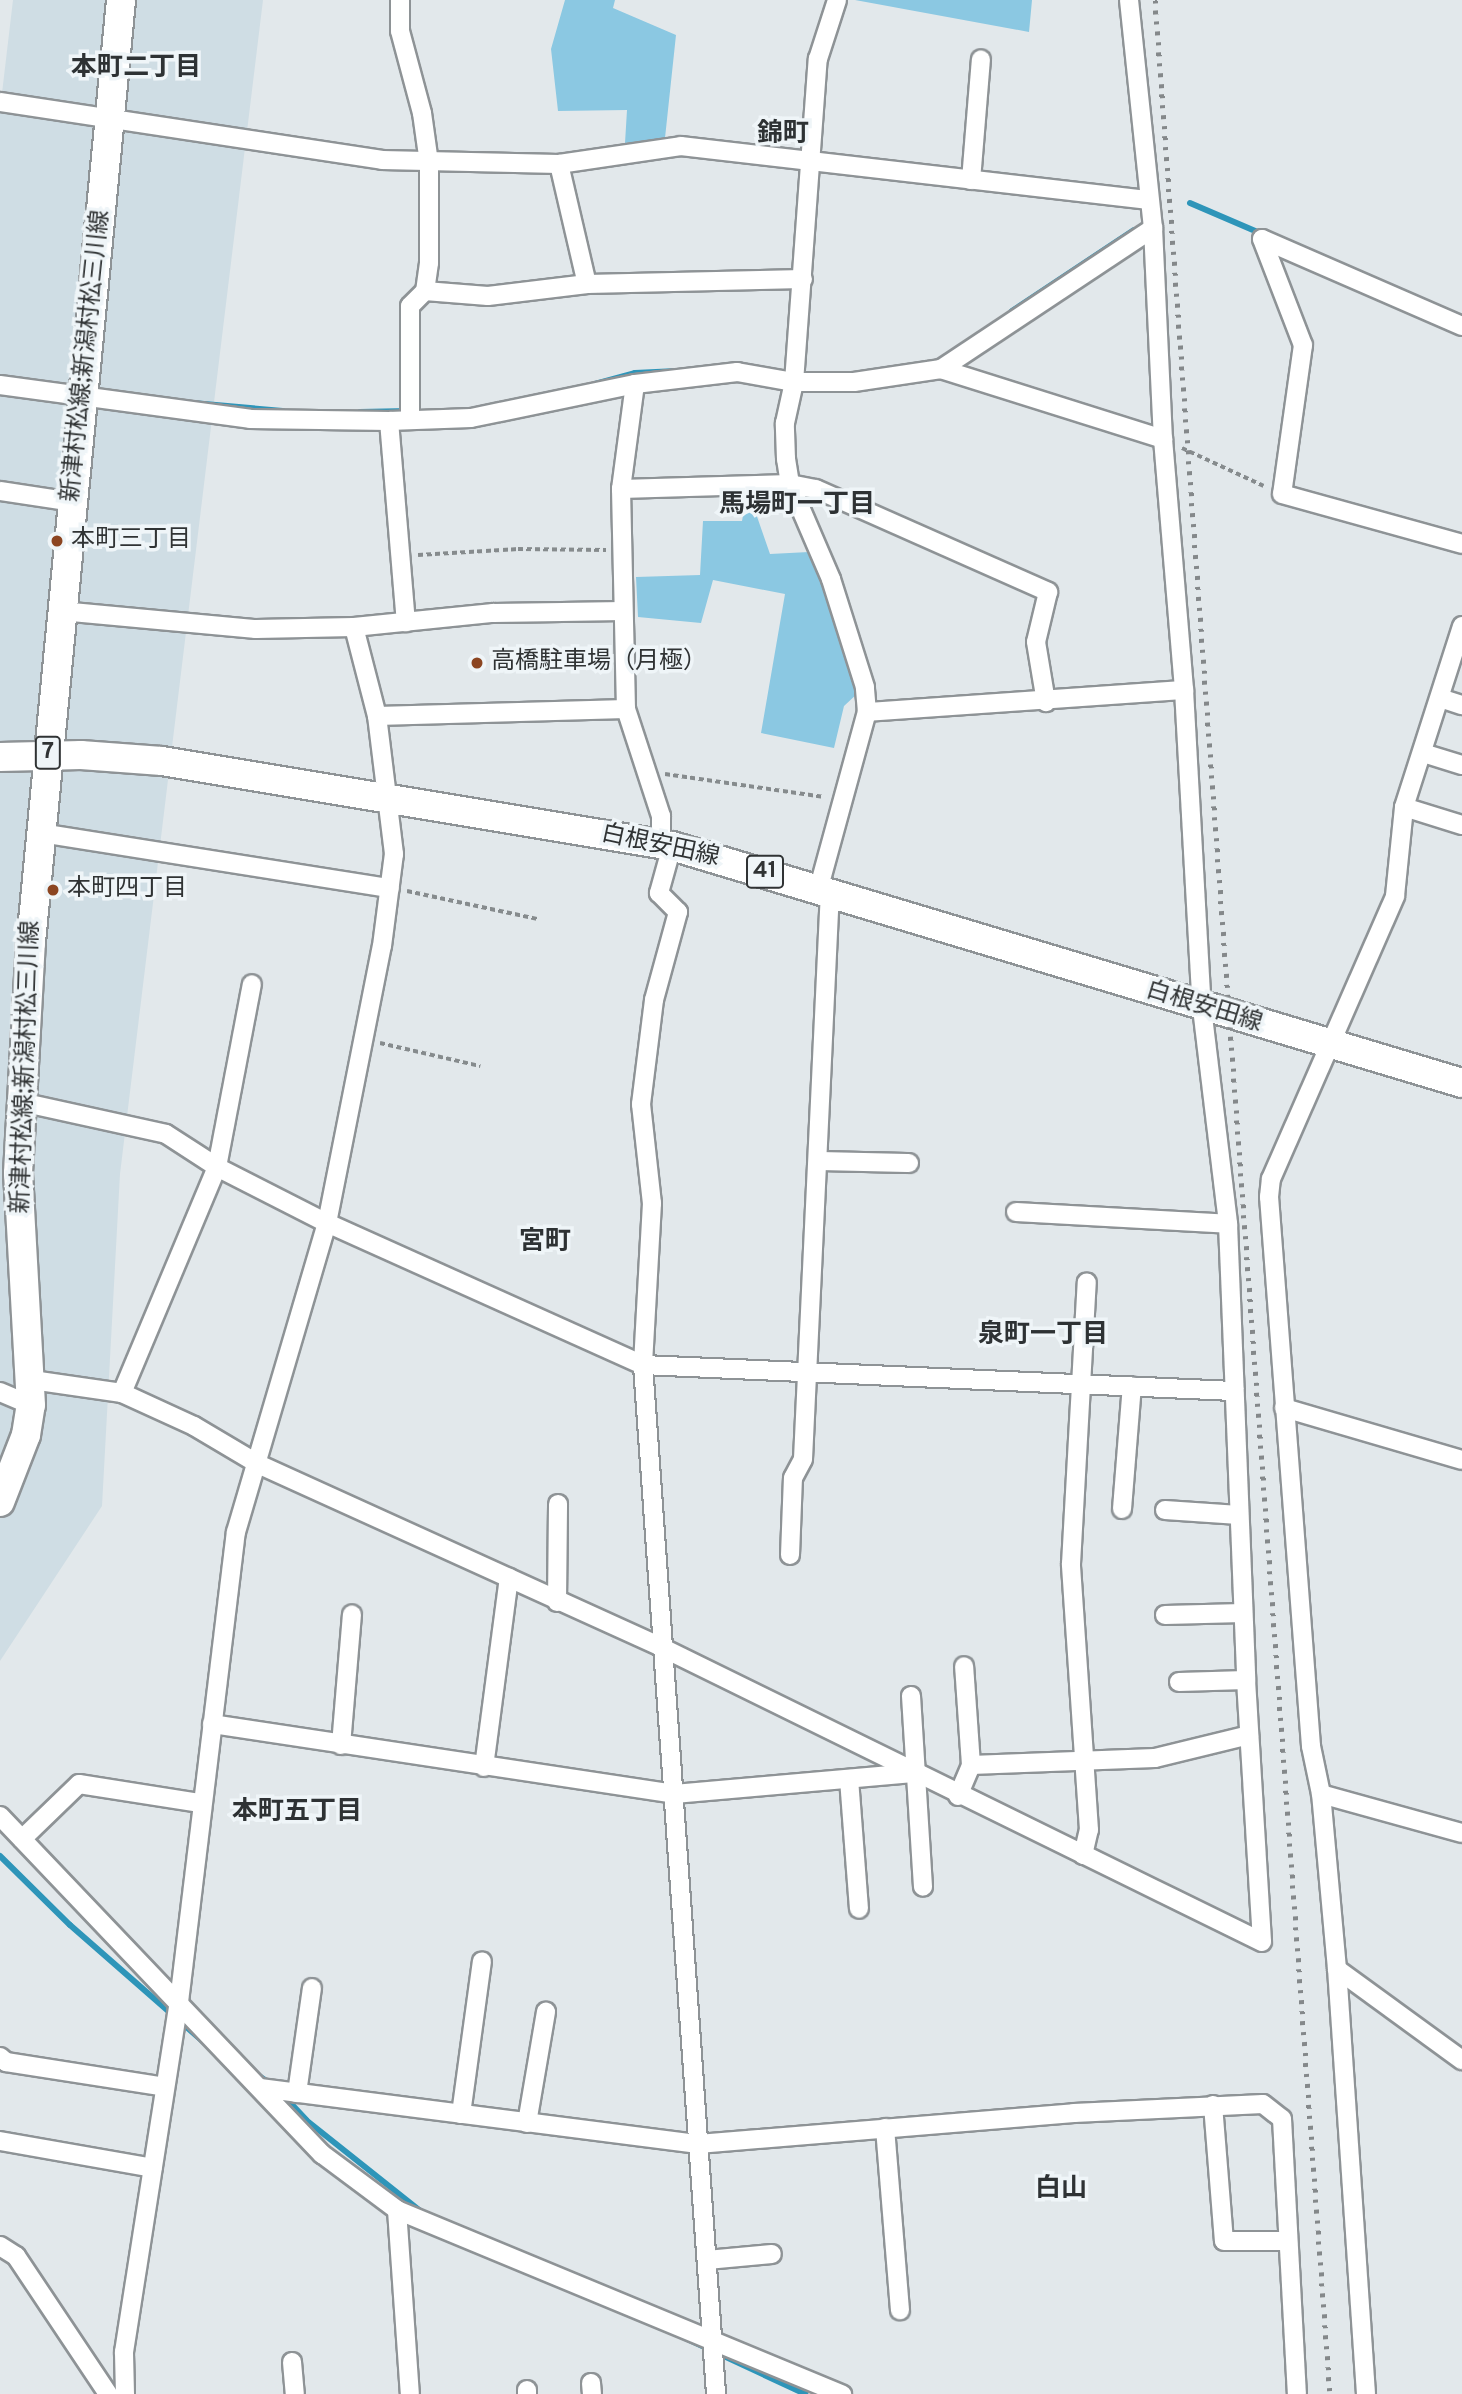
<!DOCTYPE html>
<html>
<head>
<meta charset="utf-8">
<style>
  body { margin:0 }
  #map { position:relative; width:1462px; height:2394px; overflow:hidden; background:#e2e8eb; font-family:Overpass,"Noto Sans JP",sans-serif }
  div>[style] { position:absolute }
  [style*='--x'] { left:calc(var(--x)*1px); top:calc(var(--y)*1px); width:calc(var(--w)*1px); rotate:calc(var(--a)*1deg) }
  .built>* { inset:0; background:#cfdde4 }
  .green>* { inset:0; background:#8bc8e2 }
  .stream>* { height:6px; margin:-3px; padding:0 3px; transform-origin:3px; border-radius:3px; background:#2e95b9 }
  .path>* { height:3.5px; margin-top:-1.75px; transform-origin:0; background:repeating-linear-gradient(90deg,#868b8d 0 5px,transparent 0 8.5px) }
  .roads { filter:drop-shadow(2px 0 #8e9396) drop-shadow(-2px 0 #8e9396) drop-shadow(0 2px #8e9396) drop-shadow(0 -2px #8e9396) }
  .minor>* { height:18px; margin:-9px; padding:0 9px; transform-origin:9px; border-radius:9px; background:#fff }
  .primary>* { height:28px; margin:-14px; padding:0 14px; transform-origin:14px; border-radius:14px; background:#fff }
  .rail>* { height:5px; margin-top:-2.5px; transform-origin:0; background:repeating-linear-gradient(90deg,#84888a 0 3.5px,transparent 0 10.5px) }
  .dots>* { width:19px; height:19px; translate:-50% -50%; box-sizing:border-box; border:4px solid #eff5f8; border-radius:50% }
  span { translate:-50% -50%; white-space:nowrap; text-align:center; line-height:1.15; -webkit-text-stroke:7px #eff5f8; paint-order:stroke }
  .shield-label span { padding:2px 5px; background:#eff5f8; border:2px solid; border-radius:5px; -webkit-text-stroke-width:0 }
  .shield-label { font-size:23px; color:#303334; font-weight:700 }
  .street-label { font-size:24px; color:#303334 }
  .poi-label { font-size:24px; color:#303334 }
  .left { translate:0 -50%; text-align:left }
  .neighbourhood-label { font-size:26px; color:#2e3234; font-weight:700 }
</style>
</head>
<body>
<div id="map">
  <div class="built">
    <i style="clip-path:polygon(13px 0,263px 0,120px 1174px,102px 1506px,0 1661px,0 110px)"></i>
  </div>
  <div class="green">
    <i style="clip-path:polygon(565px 0,615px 0,613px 8px,676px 35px,665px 138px,625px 143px,627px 110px,558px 111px,551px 49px)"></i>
    <i style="clip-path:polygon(855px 0,1032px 0,1029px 32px)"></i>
    <i style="clip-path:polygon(745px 505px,753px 505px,770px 554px,809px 552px,828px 590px,858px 693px,844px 706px,834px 748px,761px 733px,785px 594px,713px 580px,701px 623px,638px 617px,636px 577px,700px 575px,703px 521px,742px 521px)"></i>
  </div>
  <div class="stream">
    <i style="--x:1190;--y:203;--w:78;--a:23.3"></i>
    <i style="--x:1012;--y:311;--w:146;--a:-33.6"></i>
    <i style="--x:595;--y:384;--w:41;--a:-15.4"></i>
    <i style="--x:635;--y:373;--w:42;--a:-2.7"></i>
    <i style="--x:193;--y:403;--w:90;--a:5.1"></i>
    <i style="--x:360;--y:412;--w:49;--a:-1.2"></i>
    <i style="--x:0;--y:1856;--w:98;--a:44.6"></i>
    <i style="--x:70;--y:1925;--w:179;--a:41.2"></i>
    <i style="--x:253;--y:2072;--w:27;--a:34"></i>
    <i style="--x:283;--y:2095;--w:34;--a:47"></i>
    <i style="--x:306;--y:2120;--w:151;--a:38.5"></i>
    <i style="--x:683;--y:2337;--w:135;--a:25"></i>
  </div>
  <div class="path">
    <i style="--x:1182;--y:448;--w:90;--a:24.9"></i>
    <i style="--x:418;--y:555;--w:100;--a:-3.4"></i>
    <i style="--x:518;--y:549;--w:88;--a:0.7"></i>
    <i style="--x:665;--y:774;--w:161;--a:8.2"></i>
    <i style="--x:407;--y:891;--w:134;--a:12.1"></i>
    <i style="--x:380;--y:1043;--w:103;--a:13"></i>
  </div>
  <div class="roads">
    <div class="minor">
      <i style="--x:400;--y:0;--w:31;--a:90"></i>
      <i style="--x:400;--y:31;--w:85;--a:75"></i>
      <i style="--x:422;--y:113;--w:50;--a:82"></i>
      <i style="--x:429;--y:163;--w:100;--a:90"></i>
      <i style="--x:429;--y:263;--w:28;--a:98"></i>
      <i style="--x:425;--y:291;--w:21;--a:135"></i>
      <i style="--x:410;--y:306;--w:114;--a:90"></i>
      <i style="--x:1129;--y:0;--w:229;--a:84"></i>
      <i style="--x:1153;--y:228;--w:211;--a:87.3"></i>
      <i style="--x:1163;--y:439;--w:252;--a:85.2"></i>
      <i style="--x:1184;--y:690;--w:319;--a:86.8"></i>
      <i style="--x:1202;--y:1008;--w:218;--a:83.1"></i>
      <i style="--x:1228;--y:1224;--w:456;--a:87.7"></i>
      <i style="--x:1246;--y:1680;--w:262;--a:86.5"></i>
      <i style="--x:0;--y:102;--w:386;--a:8.6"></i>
      <i style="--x:382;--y:160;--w:177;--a:1.3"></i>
      <i style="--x:559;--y:164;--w:123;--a:-8.4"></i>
      <i style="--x:681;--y:146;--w:471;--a:6.6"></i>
      <i style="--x:559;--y:164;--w:123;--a:76.9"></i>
      <i style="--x:971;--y:180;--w:121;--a:-85.3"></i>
      <i style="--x:425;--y:291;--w:63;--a:4.5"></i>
      <i style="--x:488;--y:296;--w:100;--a:-6.9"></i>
      <i style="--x:587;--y:284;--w:216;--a:-1.3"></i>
      <i style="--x:1462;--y:326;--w:218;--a:-156.5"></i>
      <i style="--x:1262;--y:239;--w:114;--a:68.9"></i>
      <i style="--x:1303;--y:345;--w:150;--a:98"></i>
      <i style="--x:1282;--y:494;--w:187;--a:15.5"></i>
      <i style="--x:941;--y:369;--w:255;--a:-33.6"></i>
      <i style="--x:635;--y:384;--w:106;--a:97.6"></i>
      <i style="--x:621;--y:489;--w:220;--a:88.7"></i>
      <i style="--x:626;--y:709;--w:113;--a:71.9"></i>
      <i style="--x:661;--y:816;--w:28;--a:90"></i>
      <i style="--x:0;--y:385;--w:252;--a:7.7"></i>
      <i style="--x:250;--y:419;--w:139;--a:0.8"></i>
      <i style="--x:389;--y:421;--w:82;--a:-2.1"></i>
      <i style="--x:471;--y:418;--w:167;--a:-11.7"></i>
      <i style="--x:635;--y:384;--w:103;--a:-6.7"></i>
      <i style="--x:737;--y:372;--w:58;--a:10"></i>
      <i style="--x:794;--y:382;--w:60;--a:0"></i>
      <i style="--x:854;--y:382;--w:88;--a:-8.5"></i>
      <i style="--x:941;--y:369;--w:233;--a:17.5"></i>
      <i style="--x:389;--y:421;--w:202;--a:85.2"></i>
      <i style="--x:621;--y:489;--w:169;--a:-1.7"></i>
      <i style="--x:790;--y:484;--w:26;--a:11"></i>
      <i style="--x:816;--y:489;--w:254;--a:23.9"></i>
      <i style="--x:1048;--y:592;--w:51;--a:103.5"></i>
      <i style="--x:1036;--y:642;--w:61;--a:80.5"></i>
      <i style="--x:0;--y:491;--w:74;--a:8.6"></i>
      <i style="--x:61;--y:611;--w:196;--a:5.3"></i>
      <i style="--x:256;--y:629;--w:98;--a:-1.2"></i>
      <i style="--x:354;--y:627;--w:140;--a:-5.8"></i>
      <i style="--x:493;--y:613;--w:130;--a:-0.9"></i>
      <i style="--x:1440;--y:698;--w:23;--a:18"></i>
      <i style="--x:867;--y:712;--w:318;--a:-4"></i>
      <i style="--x:377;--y:716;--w:249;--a:-1.6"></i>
      <i style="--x:1423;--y:753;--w:41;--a:17.1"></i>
      <i style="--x:1404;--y:807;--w:61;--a:17.2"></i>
      <i style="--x:41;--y:833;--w:353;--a:9"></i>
      <i style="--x:672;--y:846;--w:49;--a:105.5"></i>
      <i style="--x:659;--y:893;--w:27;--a:45"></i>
      <i style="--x:678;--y:912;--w:91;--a:105.3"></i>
      <i style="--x:654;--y:1000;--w:105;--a:97.1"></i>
      <i style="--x:641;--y:1104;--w:100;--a:83.7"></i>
      <i style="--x:652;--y:1203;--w:162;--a:93.2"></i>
      <i style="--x:643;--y:1365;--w:1032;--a:85.94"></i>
      <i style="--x:819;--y:887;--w:181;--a:-74.7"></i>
      <i style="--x:867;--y:712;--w:25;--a:-95"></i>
      <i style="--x:865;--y:687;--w:113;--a:-107.5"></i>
      <i style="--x:831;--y:579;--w:103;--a:-113.3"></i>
      <i style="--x:790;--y:484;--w:25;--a:-99"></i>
      <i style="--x:786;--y:459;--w:36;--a:-92"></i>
      <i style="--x:785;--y:423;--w:42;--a:-77.6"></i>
      <i style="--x:794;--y:382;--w:324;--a:-85.8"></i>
      <i style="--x:818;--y:59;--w:62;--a:-72.1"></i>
      <i style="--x:21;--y:1102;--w:148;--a:12.4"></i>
      <i style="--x:166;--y:1134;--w:61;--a:32.9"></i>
      <i style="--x:217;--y:1167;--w:123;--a:27"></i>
      <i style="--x:327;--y:1223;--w:346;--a:24.2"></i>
      <i style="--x:643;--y:1365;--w:592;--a:2.52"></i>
      <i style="--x:818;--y:1161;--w:91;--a:1.3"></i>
      <i style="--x:1016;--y:1212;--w:212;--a:3.2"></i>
      <i style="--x:32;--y:1380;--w:91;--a:8.2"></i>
      <i style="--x:122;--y:1393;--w:79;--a:24.6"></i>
      <i style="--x:194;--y:1426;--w:74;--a:30.7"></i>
      <i style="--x:258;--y:1464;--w:445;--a:24.4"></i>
      <i style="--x:663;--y:1648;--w:667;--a:26.14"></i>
      <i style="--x:0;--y:1392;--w:34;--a:23"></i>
      <i style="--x:122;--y:1393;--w:245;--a:-67.2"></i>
      <i style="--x:217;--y:1167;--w:186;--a:-79.2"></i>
      <i style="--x:1284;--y:1408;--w:185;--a:16.3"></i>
      <i style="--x:1122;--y:1509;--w:123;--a:-85.4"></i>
      <i style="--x:1165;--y:1510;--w:74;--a:3.9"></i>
      <i style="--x:790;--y:1555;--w:77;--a:-87.8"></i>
      <i style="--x:793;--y:1478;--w:21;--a:-62"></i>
      <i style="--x:803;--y:1459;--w:569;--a:-87.28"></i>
      <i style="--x:557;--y:1602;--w:98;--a:-89.4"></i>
      <i style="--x:1165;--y:1615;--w:78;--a:-1.5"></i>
      <i style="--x:1179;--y:1682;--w:67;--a:-1.7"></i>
      <i style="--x:911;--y:1696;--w:191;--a:86.4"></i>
      <i style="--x:212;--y:1724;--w:467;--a:8.6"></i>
      <i style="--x:674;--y:1794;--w:240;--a:-5"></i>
      <i style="--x:341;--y:1745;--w:131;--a:-85.2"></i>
      <i style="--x:971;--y:1765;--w:184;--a:-2.2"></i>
      <i style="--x:1155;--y:1758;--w:97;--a:-13.7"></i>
      <i style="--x:484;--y:1767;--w:191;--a:-82.5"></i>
      <i style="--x:849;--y:1779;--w:130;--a:85.6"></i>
      <i style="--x:1321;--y:1794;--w:146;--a:15.5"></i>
      <i style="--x:958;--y:1796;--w:34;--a:-67"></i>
      <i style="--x:971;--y:1765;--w:99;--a:-94"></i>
      <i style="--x:0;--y:1816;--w:467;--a:46.4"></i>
      <i style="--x:322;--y:2154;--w:94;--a:36.7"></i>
      <i style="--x:397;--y:2210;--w:482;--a:22.5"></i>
      <i style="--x:22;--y:1839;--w:79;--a:-44"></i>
      <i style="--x:79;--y:1784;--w:123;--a:8.9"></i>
      <i style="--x:1083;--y:1855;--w:26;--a:-77"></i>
      <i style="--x:1089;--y:1830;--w:267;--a:-93.9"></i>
      <i style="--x:1071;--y:1564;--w:282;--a:-86.8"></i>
      <i style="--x:1337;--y:1969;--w:155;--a:36.1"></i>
      <i style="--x:0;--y:2057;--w:8;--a:40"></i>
      <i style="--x:6;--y:2062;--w:161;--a:8.9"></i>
      <i style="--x:260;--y:2088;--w:442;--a:7.3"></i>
      <i style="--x:698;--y:2144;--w:377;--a:-4.7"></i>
      <i style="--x:1074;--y:2113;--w:189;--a:-2.7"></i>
      <i style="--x:1263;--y:2104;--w:24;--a:38"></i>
      <i style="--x:1282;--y:2119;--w:275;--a:86.9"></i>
      <i style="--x:297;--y:2093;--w:106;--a:-81.9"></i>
      <i style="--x:1213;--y:2105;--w:136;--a:85.4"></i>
      <i style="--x:1224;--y:2241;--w:64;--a:0"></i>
      <i style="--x:461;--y:2114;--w:154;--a:-82.2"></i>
      <i style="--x:527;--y:2123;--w:113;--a:-80.3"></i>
      <i style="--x:885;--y:2128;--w:183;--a:85.3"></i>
      <i style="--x:0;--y:2141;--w:155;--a:10"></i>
      <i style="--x:397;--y:2210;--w:184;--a:86"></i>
      <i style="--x:0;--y:2246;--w:19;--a:32"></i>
      <i style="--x:16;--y:2256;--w:166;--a:56.3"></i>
      <i style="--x:707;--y:2260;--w:65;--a:-5.3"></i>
      <i style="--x:292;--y:2362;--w:32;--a:85"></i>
      <i style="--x:591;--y:2383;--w:11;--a:85"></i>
      <i style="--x:527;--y:2390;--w:4;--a:90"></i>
      <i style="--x:125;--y:2394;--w:42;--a:-91.4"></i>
      <i style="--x:124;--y:2352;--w:354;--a:-81.1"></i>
      <i style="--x:179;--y:2002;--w:473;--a:-83.1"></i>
      <i style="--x:236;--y:1532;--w:322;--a:-73.6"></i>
      <i style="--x:327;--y:1223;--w:282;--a:-78.8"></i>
      <i style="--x:382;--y:946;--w:93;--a:-82.6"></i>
      <i style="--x:394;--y:854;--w:139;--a:-97"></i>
      <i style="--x:377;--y:716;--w:92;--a:-104.5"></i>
      <i style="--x:1366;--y:2394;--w:426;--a:-93.9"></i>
      <i style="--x:1337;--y:1969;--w:176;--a:-95.2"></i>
      <i style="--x:1321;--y:1794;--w:49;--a:-101.8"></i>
      <i style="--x:1311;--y:1746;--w:551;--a:-94.37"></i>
      <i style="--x:1269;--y:1197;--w:18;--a:-84"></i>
      <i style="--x:1271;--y:1179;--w:309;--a:-66.3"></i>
      <i style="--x:1395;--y:896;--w:89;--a:-84.2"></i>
      <i style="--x:1404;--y:807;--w:190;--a:-72.2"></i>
    </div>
    <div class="primary">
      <i style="--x:0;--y:757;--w:81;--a:-1.4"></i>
      <i style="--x:81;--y:755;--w:81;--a:4.2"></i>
      <i style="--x:162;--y:761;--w:517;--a:9.46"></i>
      <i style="--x:672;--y:846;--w:825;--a:16.7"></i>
      <i style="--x:0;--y:1502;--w:72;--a:-68.8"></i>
      <i style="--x:26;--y:1435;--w:30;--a:-81"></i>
      <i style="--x:31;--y:1405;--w:232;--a:-93.2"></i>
      <i style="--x:18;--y:1173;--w:231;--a:-86.8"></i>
      <i style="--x:31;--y:942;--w:946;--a:-84.54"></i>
    </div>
  </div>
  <div class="rail">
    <i style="--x:1155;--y:0;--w:2400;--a:85.82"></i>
  </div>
  <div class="dots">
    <i style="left:57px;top:541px;background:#8c4521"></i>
    <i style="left:477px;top:663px;background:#8c4521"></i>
    <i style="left:53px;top:890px;background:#8c4521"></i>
  </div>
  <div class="shield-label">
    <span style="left:48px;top:753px">7</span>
    <span style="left:765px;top:872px">41</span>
  </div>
  <div class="street-label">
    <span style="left:87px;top:356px;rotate:-84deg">新津村松線;新潟村松三川線</span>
    <span style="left:660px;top:847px;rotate:12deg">白根安田線</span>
    <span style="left:1204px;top:1008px;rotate:17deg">白根安田線</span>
    <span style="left:27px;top:1067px;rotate:-88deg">新津村松線;新潟村松三川線</span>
  </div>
  <div class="poi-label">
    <span class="left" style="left:71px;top:541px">本町三丁目</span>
    <span class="left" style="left:491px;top:663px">高橋駐車場（月極）</span>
    <span class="left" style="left:67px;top:890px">本町四丁目</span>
  </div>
  <div class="neighbourhood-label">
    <span style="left:136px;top:69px">本町二丁目</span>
    <span style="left:783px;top:135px">錦町</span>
    <span style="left:797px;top:506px">馬場町一丁目</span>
    <span style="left:545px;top:1243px">宮町</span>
    <span style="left:1043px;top:1336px">泉町一丁目</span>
    <span style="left:297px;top:1813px">本町五丁目</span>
    <span style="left:1061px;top:2190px">白山</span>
  </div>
</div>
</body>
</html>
